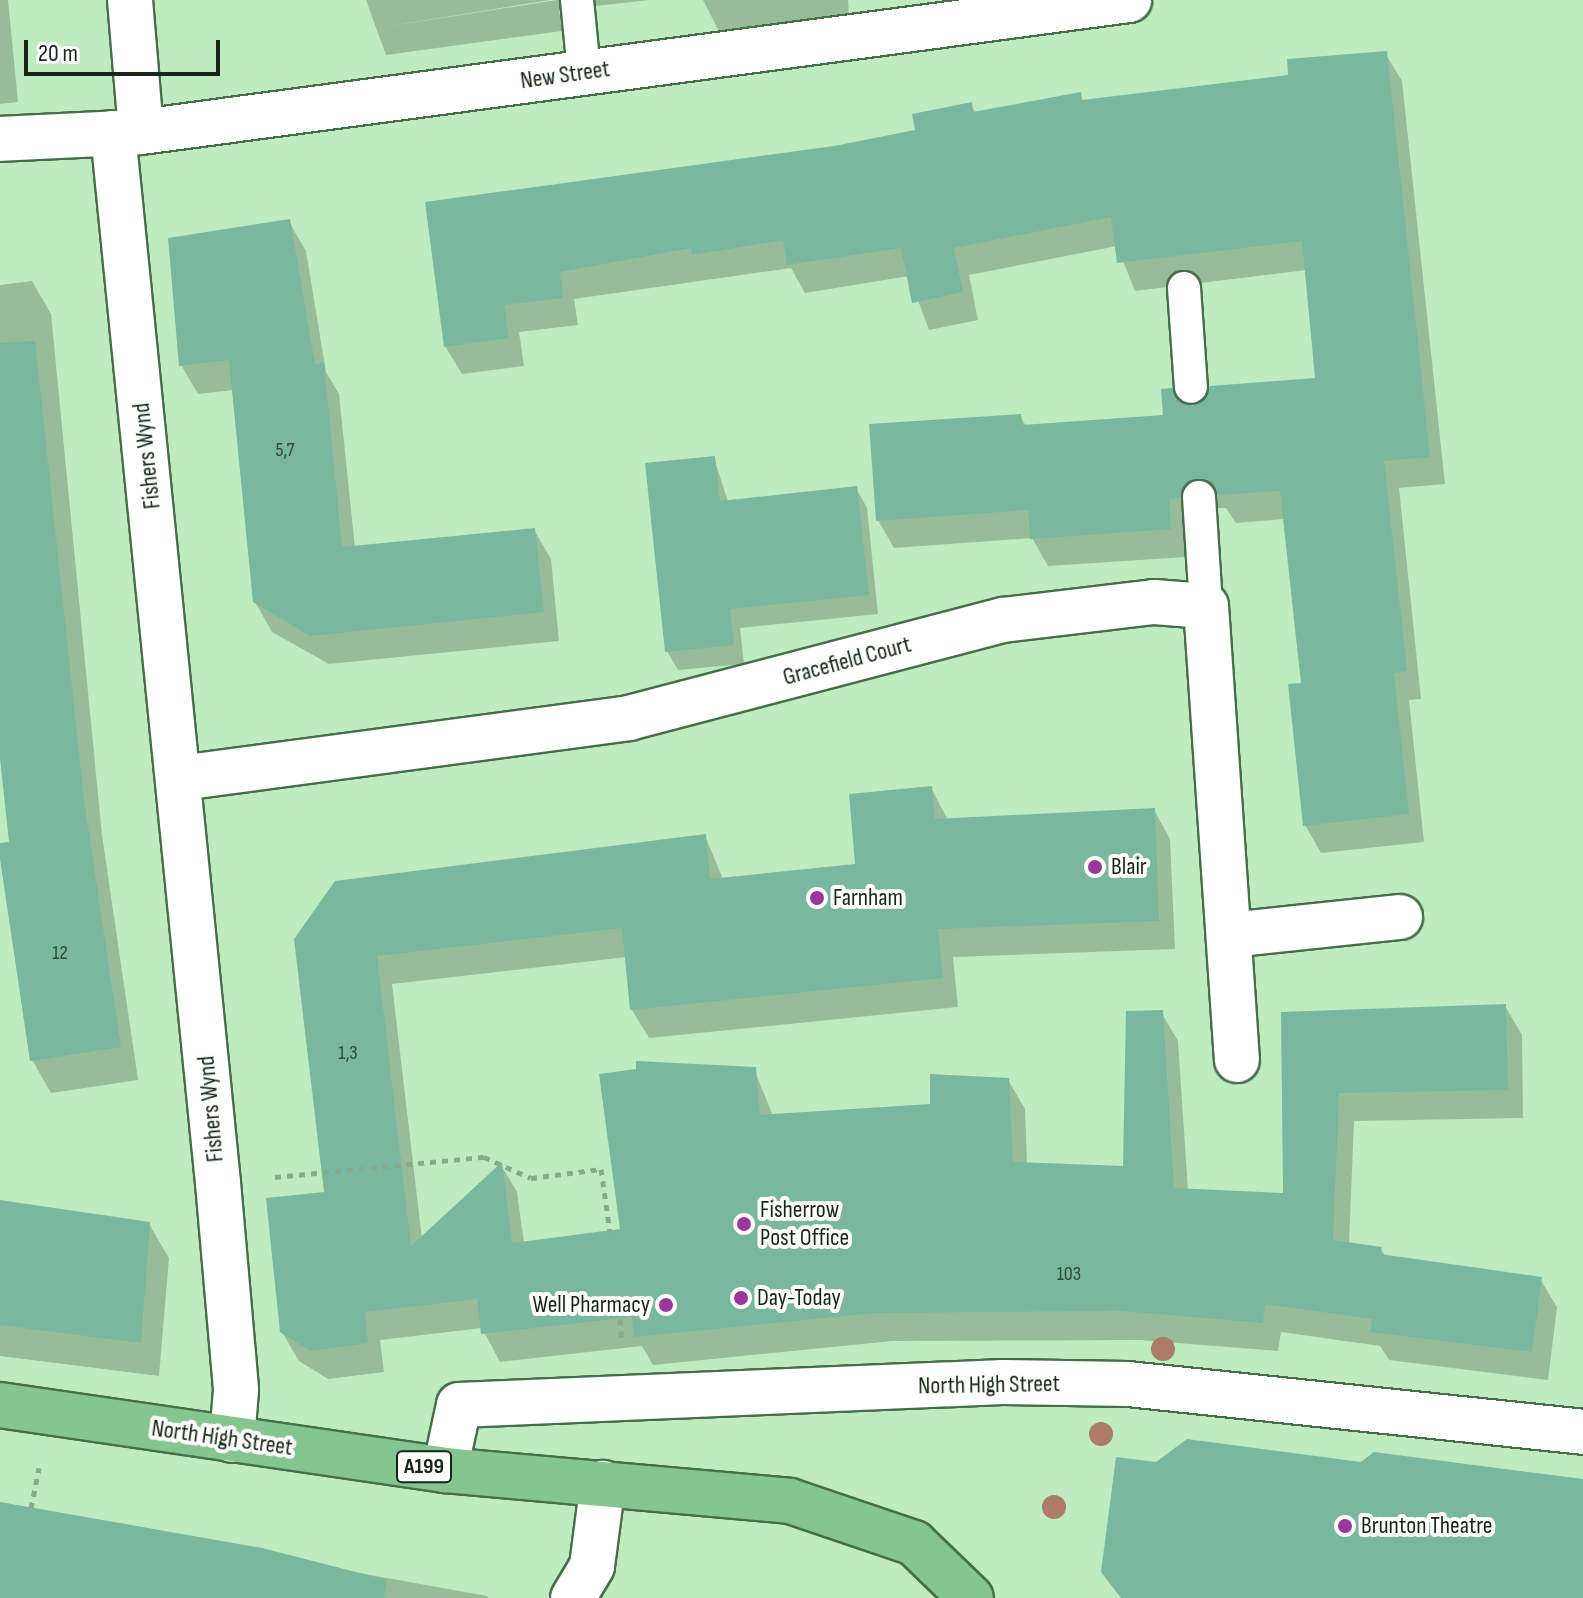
<!DOCTYPE html>
<html>
<head>
<meta charset="utf-8">
<style>
  body { margin:0 }
  #map { position:relative; width:1583px; height:1598px; overflow:hidden; background:#beecc0; font-family:"Sofia Sans Condensed",sans-serif }
  div>[style] { position:absolute }
  [style*='--x'] { left:calc(var(--x)*1px); top:calc(var(--y)*1px); width:calc(var(--w)*1px); rotate:calc(var(--a)*1deg) }
  .shadow>* { inset:0; background:#0003 }
  .building>* { inset:0; background:#79b89e }
  .path>* { height:5px; margin-top:-2.5px; transform-origin:0; background:repeating-linear-gradient(90deg,#87ab89 0 6px,transparent 0 12px) }
  .roads { filter:drop-shadow(2px 0 #466f49) drop-shadow(-2px 0 #466f49) drop-shadow(0 2px #466f49) drop-shadow(0 -2px #466f49) }
  .service>* { height:32px; margin:-16px; padding:0 16px; transform-origin:16px; border-radius:16px; background:#fff }
  .pedestrian>* { height:44px; margin:-22px; padding:0 22px; transform-origin:22px; border-radius:22px; background:#fff }
  .minor>* { height:44px; margin:-22px; padding:0 22px; transform-origin:22px; border-radius:22px; background:#fff }
  .primary>* { height:44px; margin:-22px; padding:0 22px; transform-origin:22px; border-radius:22px; background:#85c58f }
  .trees>* { width:24px; height:24px; margin:-12px; border-radius:50%; background:#ac7c69 }
  .dots>* { width:22px; height:22px; translate:-50% -50%; box-sizing:border-box; border:4px solid #fefefe; border-radius:50% }
  span { translate:-50% -50%; white-space:nowrap; text-align:center; line-height:1.15; -webkit-text-stroke:8px #fefefe; paint-order:stroke }
  .number-label { font-size:20px; color:#2e4a38 }
  .number-label span { -webkit-text-stroke-width:0 }
  .shield-label span { padding:2px 6px; background:#fefefe; border:2px solid; border-radius:6px; -webkit-text-stroke-width:0 }
  .shield-label { font-size:22px; color:#152616; font-weight:700 }
  .street-label { font-size:24px; color:#152616 }
  .poi-label { font-size:24px; color:#152616 }
  .left { translate:0 -50%; text-align:left }
  .right { translate:-100% -50%; text-align:right }
  .scale { position:absolute; left:24px; top:40px; width:196px; height:36px; box-sizing:border-box; border:4px solid #152616; border-top:0; padding-left:10px; font-size:24px; line-height:28px; white-space:nowrap; color:#152616; -webkit-text-stroke:6px #fefefe; paint-order:stroke }
</style>
</head>
<body>
<div id="map">
  <div class="shadow">
    <i style="clip-path:polygon(0 0,8px 0,18px 102px,0 104px)"></i>
    <i style="clip-path:polygon(366px 0,550px 0,378px 28px,557px 0,650px 0,559px 10px,562px 31px,386px 55px)"></i>
    <i style="clip-path:polygon(703px 0,848px 0,849px 19px,720px 33px)"></i>
    <i style="clip-path:polygon(1385px 53px,1402px 81px,1445px 484px,1399px 488px,1421px 699px,1409px 700px,1424px 842px,1321px 853px,1305px 825px,1303px 684px,1285px 519px,1236px 523px,1226px 508px,1205px 508px,1196px 526px,1184px 526px,1186px 557px,1048px 566px,1032px 538px,894px 548px,878px 520px,1020px 416px,1026px 426px,1165px 417px,1317px 380px,1307px 270px,1135px 291px,1117px 246px,969px 275px,978px 320px,929px 330px,909px 276px,805px 293px,791px 268px,574px 299px,578px 325px,519px 332px,524px 366px,462px 374px,445px 346px,427px 204px,834px 148px,917px 132px,971px 105px,976px 113px,1080px 95px,1084px 102px,1290px 77px)"></i>
    <i style="clip-path:polygon(289px 222px,306px 251px,326px 372px,339px 394px,355px 548px,534px 530px,551px 559px,559px 641px,329px 664px,272px 632px,255px 602px,234px 390px,198px 394px,181px 365px)"></i>
    <i style="clip-path:polygon(32px 281px,51px 314px,102px 835px,138px 1080px,51px 1093px,32px 1060px,0 846px,12px 843px,0 739px,0 285px)"></i>
    <i style="clip-path:polygon(714px 458px,728px 502px,856px 488px,867px 508px,878px 614px,740px 628px,744px 664px,678px 670px,667px 651px)"></i>
    <i style="clip-path:polygon(931px 788px,948px 820px,1154px 810px,1170px 839px,1175px 949px,953px 957px,958px 1007px,649px 1038px,632px 1010px,627px 957px,392px 984px,422px 1239px,501px 1165px,517px 1192px,524px 1243px,622px 1230px,754px 1069px,773px 1116px,932px 1106px,1008px 1080px,1025px 1109px,1027px 1164px,1124px 1168px,1161px 1012px,1178px 1041px,1188px 1190px,1285px 1195px,1283px 1014px,1505px 1006px,1522px 1035px,1523px 1118px,1354px 1121px,1349px 1244px,1381px 1249px,1386px 1257px,1540px 1279px,1557px 1307px,1548px 1380px,1389px 1360px,1380px 1346px,1281px 1332px,1278px 1351px,1140px 1340px,892px 1341px,653px 1365px,642px 1346px,500px 1362px,482px 1328px,380px 1340px,384px 1372px,328px 1379px,299px 1361px,282px 1332px,326px 1194px,296px 939px,705px 836px,723px 879px,858px 866px)"></i>
    <i style="clip-path:polygon(0 1202px,149px 1224px,169px 1258px,159px 1376px,0 1356px)"></i>
    <i style="clip-path:polygon(0 1508px,487px 1596px,488px 1598px,0 1598px)"></i>
  </div>
  <div class="building">
    <i style="clip-path:polygon(1387px 51px,1430px 457px,1384px 461px,1407px 671px,1394px 673px,1409px 814px,1303px 826px,1288px 684px,1301px 683px,1280px 491px,1218px 495px,1208px 480px,1189px 481px,1180px 498px,1169px 499px,1171px 529px,1030px 539px,1028px 510px,876px 521px,869px 424px,1021px 414px,1022px 425px,1163px 415px,1161px 389px,1172px 388px,1193px 406px,1210px 386px,1315px 378px,1302px 241px,1117px 263px,1111px 217px,954px 248px,963px 292px,912px 303px,901px 248px,787px 265px,783px 240px,692px 255px,691px 248px,560px 272px,563px 298px,504px 305px,509px 338px,444px 347px,425px 202px,834px 146px,915px 130px,912px 114px,972px 102px,973px 112px,1081px 92px,1082px 100px,1288px 75px,1287px 59px)"></i>
    <i style="clip-path:polygon(290px 219px,315px 364px,324px 363px,342px 547px,535px 528px,544px 612px,310px 636px,253px 602px,229px 360px,179px 366px,168px 238px)"></i>
    <i style="clip-path:polygon(35px 341px,84px 800px,121px 1047px,30px 1061px,0 859px,0 843px,9px 842px,0 758px,0 343px)"></i>
    <i style="clip-path:polygon(715px 456px,720px 501px,857px 486px,869px 595px,730px 609px,734px 645px,665px 652px,645px 463px)"></i>
    <i style="clip-path:polygon(932px 786px,935px 819px,1155px 808px,1159px 921px,938px 929px,943px 978px,630px 1010px,622px 928px,377px 956px,411px 1246px,502px 1162px,512px 1243px,620px 1229px,599px 1074px,636px 1069px,636px 1061px,756px 1067px,760px 1115px,930px 1104px,930px 1074px,1009px 1078px,1013px 1162px,1123px 1166px,1126px 1011px,1163px 1010px,1174px 1188px,1283px 1193px,1281px 1012px,1506px 1004px,1508px 1090px,1339px 1093px,1333px 1240px,1382px 1247px,1380px 1254px,1542px 1277px,1532px 1352px,1370px 1332px,1372px 1319px,1265px 1304px,1263px 1323px,1122px 1311px,875px 1313px,634px 1337px,632px 1317px,481px 1334px,477px 1299px,365px 1312px,368px 1343px,310px 1351px,280px 1332px,266px 1198px,324px 1192px,294px 939px,335px 881px,706px 834px,710px 879px,855px 864px,849px 794px)"></i>
    <i style="clip-path:polygon(0 1200px,150px 1222px,141px 1343px,0 1325px)"></i>
    <i style="clip-path:polygon(1187px 1439px,1361px 1462px,1374px 1452px,1583px 1479px,1583px 1598px,1121px 1598px,1101px 1572px,1116px 1457px,1156px 1462px)"></i>
    <i style="clip-path:polygon(0 1502px,262px 1548px,387px 1580px,384px 1598px,0 1598px)"></i>
  </div>
  <div class="path">
    <i style="--x:275;--y:1177;--w:210;--a:-5.5"></i>
    <i style="--x:484;--y:1157;--w:51;--a:24.1"></i>
    <i style="--x:531;--y:1178;--w:71;--a:-7.3"></i>
    <i style="--x:601;--y:1169;--w:64;--a:81.9"></i>
    <i style="--x:620;--y:1319;--w:22;--a:85"></i>
    <i style="--x:31;--y:1508;--w:41;--a:-78.7"></i>
  </div>
  <div class="roads">
    <div class="service">
      <i style="--x:577;--y:0;--w:72;--a:84.4"></i>
      <i style="--x:1184;--y:288;--w:99;--a:86"></i>
      <i style="--x:1199;--y:497;--w:109;--a:86.3"></i>
    </div>
    <div class="pedestrian">
      <i style="--x:445;--y:1470;--w:66;--a:-77.8"></i>
      <i style="--x:459;--y:1405;--w:544;--a:-2.42"></i>
    </div>
    <div class="minor">
      <i style="--x:130;--y:0;--w:132;--a:85.2"></i>
      <i style="--x:113;--y:133;--w:1055;--a:84.29"></i>
      <i style="--x:218;--y:1183;--w:208;--a:85"></i>
      <i style="--x:236;--y:1390;--w:50;--a:94.6"></i>
      <i style="--x:0;--y:139;--w:141;--a:-2.8"></i>
      <i style="--x:141;--y:132;--w:997;--a:-7.61"></i>
      <i style="--x:181;--y:778;--w:452;--a:-7.6"></i>
      <i style="--x:629;--y:718;--w:387;--a:-14.7"></i>
      <i style="--x:1003;--y:620;--w:152;--a:-6.8"></i>
      <i style="--x:1154;--y:602;--w:52;--a:4.4"></i>
      <i style="--x:1206;--y:606;--w:455;--a:86.1"></i>
      <i style="--x:1229;--y:935;--w:172;--a:-6"></i>
      <i style="--x:1003;--y:1382;--w:125;--a:0.9"></i>
      <i style="--x:1128;--y:1384;--w:458;--a:6"></i>
      <i style="--x:573;--y:1598;--w:37;--a:-59"></i>
      <i style="--x:592;--y:1566;--w:84;--a:-82.5"></i>
    </div>
    <div class="primary">
      <i style="--x:0;--y:1405;--w:450;--a:8.3"></i>
      <i style="--x:445;--y:1470;--w:346;--a:5.1"></i>
      <i style="--x:790;--y:1501;--w:131;--a:18.7"></i>
      <i style="--x:914;--y:1543;--w:79;--a:44"></i>
    </div>
  </div>
  <div class="trees">
    <i style="left:1163px;top:1349px"></i>
    <i style="left:1101px;top:1434px"></i>
    <i style="left:1054px;top:1507px"></i>
  </div>
  <div class="dots">
    <i style="left:1095px;top:867px;background:#9a379e"></i>
    <i style="left:817px;top:898px;background:#9a379e"></i>
    <i style="left:744px;top:1224px;background:#9a379e"></i>
    <i style="left:741px;top:1298px;background:#9a379e"></i>
    <i style="left:666px;top:1305px;background:#9a379e"></i>
    <i style="left:1345px;top:1526px;background:#9a379e"></i>
  </div>
  <div class="number-label">
    <span style="left:285px;top:450px">5,7</span>
    <span style="left:60px;top:953px">12</span>
    <span style="left:348px;top:1053px">1,3</span>
    <span style="left:1069px;top:1274px">103</span>
  </div>
  <div class="shield-label">
    <span style="left:424px;top:1467px">A199</span>
  </div>
  <div class="street-label">
    <span style="left:565px;top:75px;rotate:-8deg">New Street</span>
    <span style="left:147px;top:456px;rotate:-96deg">Fishers Wynd</span>
    <span style="left:847px;top:661px;rotate:-15deg">Gracefield Court</span>
    <span style="left:211px;top:1109px;rotate:-95deg">Fishers Wynd</span>
    <span style="left:989px;top:1385px;rotate:-1deg">North High Street</span>
    <span style="left:222px;top:1438px;rotate:8deg">North High Street</span>
  </div>
  <div class="poi-label">
    <span class="left" style="left:1111px;top:867px">Blair</span>
    <span class="left" style="left:833px;top:898px">Farnham</span>
    <span class="left" style="left:760px;top:1224px">Fisherrow<br>Post Office</span>
    <span class="left" style="left:757px;top:1298px">Day-Today</span>
    <span class="right" style="left:650px;top:1305px">Well Pharmacy</span>
    <span class="left" style="left:1361px;top:1526px">Brunton Theatre</span>
  </div>
  <div class="scale">20 m</div>
</div>
</body>
</html>
